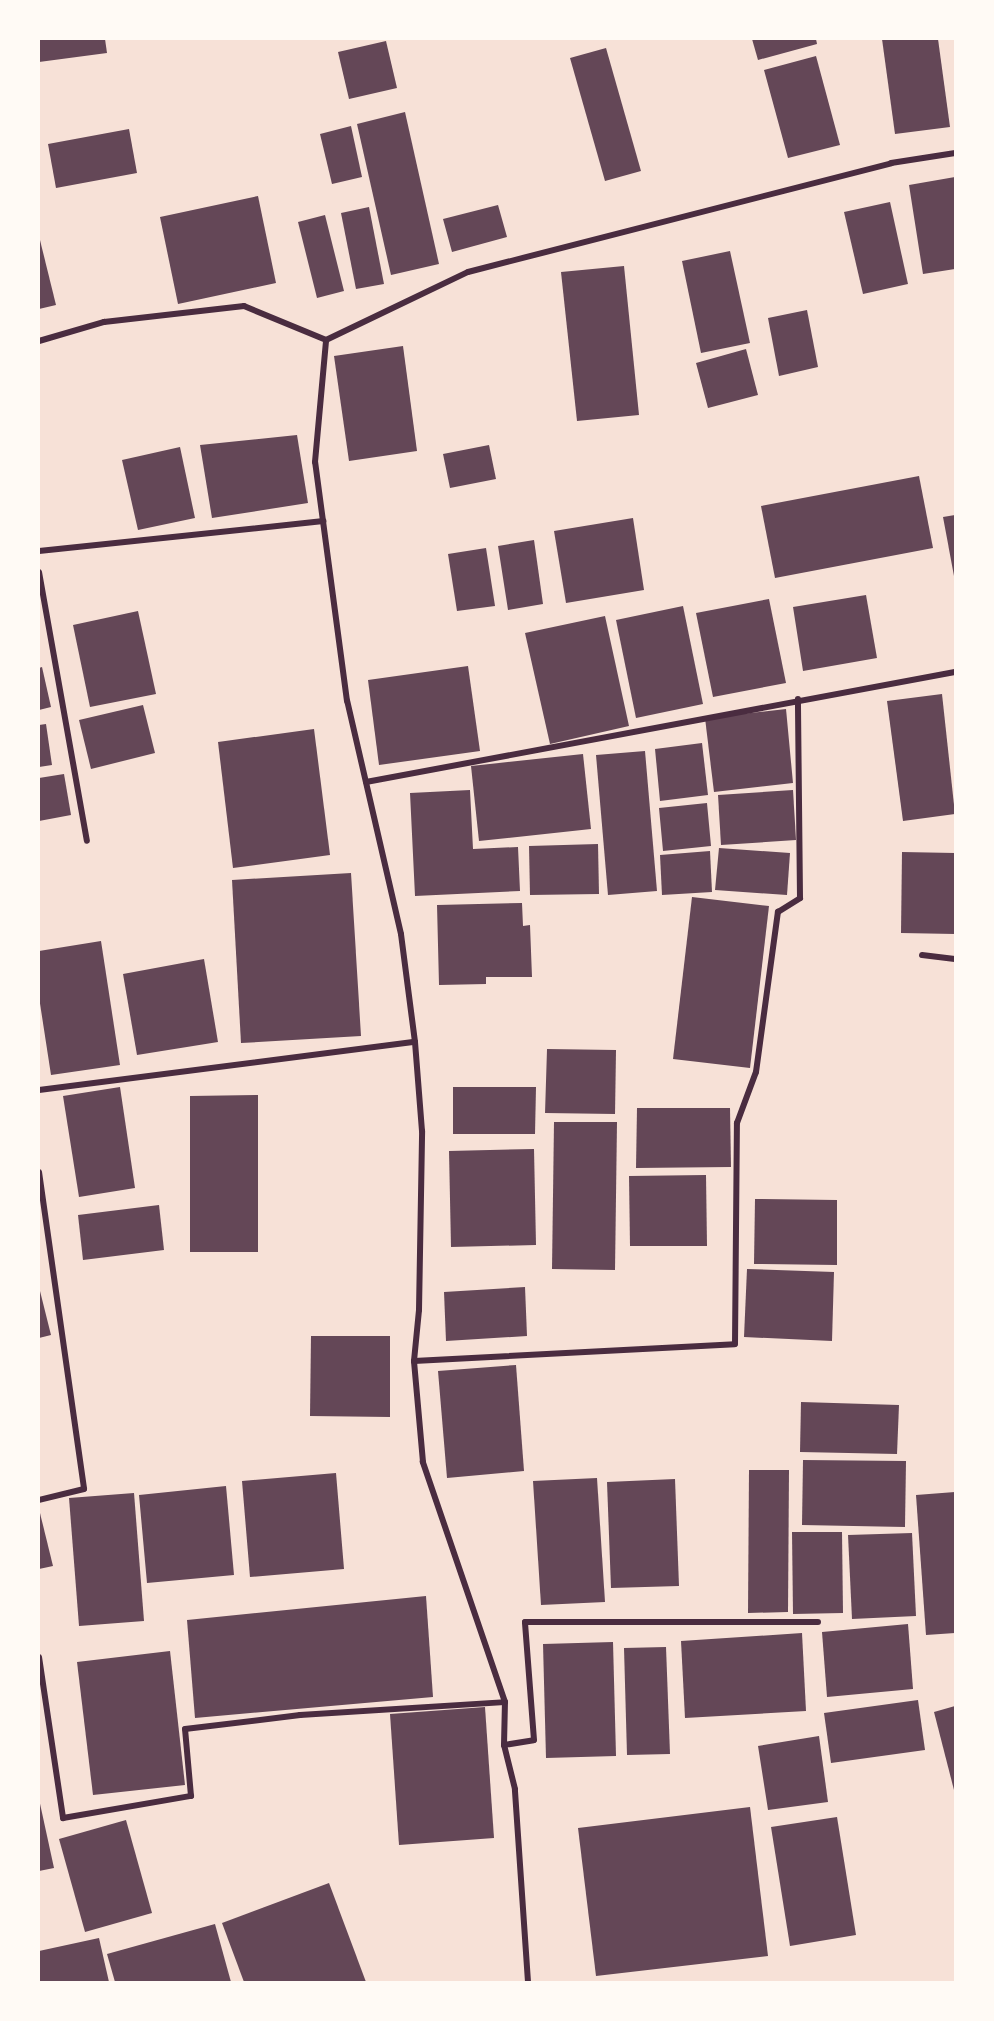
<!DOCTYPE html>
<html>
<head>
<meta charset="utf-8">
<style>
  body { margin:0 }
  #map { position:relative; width:994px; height:2021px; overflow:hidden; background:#f7e1d7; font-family:"Asap Condensed",sans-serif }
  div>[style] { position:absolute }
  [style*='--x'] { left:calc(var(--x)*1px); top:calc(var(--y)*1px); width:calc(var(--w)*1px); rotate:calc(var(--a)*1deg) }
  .building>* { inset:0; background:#644757 }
  .minor>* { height:6px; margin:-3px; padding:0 3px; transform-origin:3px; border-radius:3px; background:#4a2c40 }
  span { translate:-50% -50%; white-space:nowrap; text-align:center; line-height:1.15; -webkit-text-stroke:5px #fffaf5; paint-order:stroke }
  .frame { position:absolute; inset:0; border:40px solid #fffaf5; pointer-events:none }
</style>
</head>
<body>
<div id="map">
  <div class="building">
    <i style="clip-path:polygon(39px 39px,105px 39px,107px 53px,39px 62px)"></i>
    <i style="clip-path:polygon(752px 39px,816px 39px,817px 44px,758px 60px)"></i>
    <i style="clip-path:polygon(882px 39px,938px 39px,950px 127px,895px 134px)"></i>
    <i style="clip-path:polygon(386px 41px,397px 88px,349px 99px,338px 52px)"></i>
    <i style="clip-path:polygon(606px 48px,641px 171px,605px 181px,570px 58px)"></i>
    <i style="clip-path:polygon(816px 56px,840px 145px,788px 158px,764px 70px)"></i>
    <i style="clip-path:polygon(405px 112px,439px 264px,391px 275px,357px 124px)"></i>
    <i style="clip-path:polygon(351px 126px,362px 177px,332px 184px,320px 134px)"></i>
    <i style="clip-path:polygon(129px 129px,137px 173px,56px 188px,48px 144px)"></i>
    <i style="clip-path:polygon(955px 177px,955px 269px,923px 274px,909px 185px)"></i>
    <i style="clip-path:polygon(258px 196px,276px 283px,178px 304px,160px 217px)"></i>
    <i style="clip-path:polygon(890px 202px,908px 284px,863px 294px,844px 212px)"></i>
    <i style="clip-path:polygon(498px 205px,507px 237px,452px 252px,443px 219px)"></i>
    <i style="clip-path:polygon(369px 207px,384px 284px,356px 289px,341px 213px)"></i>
    <i style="clip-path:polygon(325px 215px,344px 291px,317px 298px,298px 222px)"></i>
    <i style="clip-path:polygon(39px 236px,56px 305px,39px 309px)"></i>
    <i style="clip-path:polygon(730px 251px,750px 343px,701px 353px,682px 261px)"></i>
    <i style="clip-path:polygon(624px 266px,639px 415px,577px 421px,561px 272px)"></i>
    <i style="clip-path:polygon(807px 310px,818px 367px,779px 376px,768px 318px)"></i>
    <i style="clip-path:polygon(403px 346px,417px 451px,349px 461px,334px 356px)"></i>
    <i style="clip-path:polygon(746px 349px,758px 395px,708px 408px,696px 363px)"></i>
    <i style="clip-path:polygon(297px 435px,308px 503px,212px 518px,200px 445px)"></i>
    <i style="clip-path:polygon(489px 445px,496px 479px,450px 488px,443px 454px)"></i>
    <i style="clip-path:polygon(180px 447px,195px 518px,138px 530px,122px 460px)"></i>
    <i style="clip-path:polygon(919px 476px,933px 548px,775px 578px,761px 506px)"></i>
    <i style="clip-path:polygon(955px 515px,955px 576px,954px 576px,943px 517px)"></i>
    <i style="clip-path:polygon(633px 518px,644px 590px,566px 603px,554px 531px)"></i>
    <i style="clip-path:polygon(534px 540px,543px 604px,508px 610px,498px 546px)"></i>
    <i style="clip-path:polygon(486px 548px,495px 606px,457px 611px,448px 554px)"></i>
    <i style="clip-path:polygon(866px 595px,877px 658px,803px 671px,793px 607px)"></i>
    <i style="clip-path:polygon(769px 599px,786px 683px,713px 697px,696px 613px)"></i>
    <i style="clip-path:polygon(683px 606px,703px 704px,636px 718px,616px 620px)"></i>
    <i style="clip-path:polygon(138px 611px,156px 694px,90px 707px,73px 625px)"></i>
    <i style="clip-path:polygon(605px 616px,629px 726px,550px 744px,525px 633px)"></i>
    <i style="clip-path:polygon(468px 666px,480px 751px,379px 765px,368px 680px)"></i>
    <i style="clip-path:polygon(42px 667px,51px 707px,39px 710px,39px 668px)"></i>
    <i style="clip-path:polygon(942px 694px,955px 814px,903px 821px,887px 701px)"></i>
    <i style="clip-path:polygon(143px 705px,155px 753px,91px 769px,79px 720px)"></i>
    <i style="clip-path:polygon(786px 709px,793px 783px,714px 792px,705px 718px)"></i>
    <i style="clip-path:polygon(46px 724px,52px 765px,39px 767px,39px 725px)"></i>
    <i style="clip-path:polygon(314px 729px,330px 855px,233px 868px,218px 742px)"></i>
    <i style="clip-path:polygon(702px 743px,708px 795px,660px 801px,655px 749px)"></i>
    <i style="clip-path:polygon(645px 751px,657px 891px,608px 895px,596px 755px)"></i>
    <i style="clip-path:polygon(583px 754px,591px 829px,479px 841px,471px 766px)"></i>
    <i style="clip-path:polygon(64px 774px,71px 815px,39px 821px,39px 778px)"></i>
    <i style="clip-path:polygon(470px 790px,473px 849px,518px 847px,520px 891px,415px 896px,410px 793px)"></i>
    <i style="clip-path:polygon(793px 790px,796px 840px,721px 845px,718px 795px)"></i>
    <i style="clip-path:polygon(707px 803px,711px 846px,663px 851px,659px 808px)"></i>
    <i style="clip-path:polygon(598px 844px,599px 894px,530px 895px,529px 846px)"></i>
    <i style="clip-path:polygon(719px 848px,790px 853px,787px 895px,715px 890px)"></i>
    <i style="clip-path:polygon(710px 851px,712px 892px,662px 895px,660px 855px)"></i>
    <i style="clip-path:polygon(902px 852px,955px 853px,955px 934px,901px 933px)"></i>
    <i style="clip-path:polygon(351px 873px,361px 1036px,241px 1043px,232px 880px)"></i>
    <i style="clip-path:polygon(692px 897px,769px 906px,750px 1068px,673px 1059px)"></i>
    <i style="clip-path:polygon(522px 903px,523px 926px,530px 925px,532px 977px,486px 977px,486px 984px,439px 985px,437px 905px)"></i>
    <i style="clip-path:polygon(101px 941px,120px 1065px,51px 1075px,39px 997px,39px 951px)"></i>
    <i style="clip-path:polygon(204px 959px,218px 1042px,137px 1055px,123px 974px)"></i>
    <i style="clip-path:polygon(547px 1049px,616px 1050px,615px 1114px,545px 1113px)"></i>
    <i style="clip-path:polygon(120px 1087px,135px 1188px,79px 1197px,63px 1096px)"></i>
    <i style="clip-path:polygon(453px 1087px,536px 1087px,535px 1134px,453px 1134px)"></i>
    <i style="clip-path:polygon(258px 1095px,258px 1252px,190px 1252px,190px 1096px)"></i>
    <i style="clip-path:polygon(637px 1108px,730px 1108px,731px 1167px,636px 1168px)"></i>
    <i style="clip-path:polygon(554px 1122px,617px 1122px,615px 1270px,552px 1269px)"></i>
    <i style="clip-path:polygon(534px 1149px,536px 1245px,451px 1247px,449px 1151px)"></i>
    <i style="clip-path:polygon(706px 1175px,707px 1246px,630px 1246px,629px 1176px)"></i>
    <i style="clip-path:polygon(755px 1199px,837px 1200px,837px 1265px,754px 1264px)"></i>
    <i style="clip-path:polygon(159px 1205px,164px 1250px,83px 1260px,78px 1215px)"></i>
    <i style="clip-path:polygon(747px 1269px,834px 1272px,832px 1341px,744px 1337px)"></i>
    <i style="clip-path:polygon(39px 1287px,51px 1335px,39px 1338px)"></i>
    <i style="clip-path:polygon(525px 1287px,527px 1336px,446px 1341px,444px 1292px)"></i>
    <i style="clip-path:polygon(311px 1336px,390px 1336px,390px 1417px,310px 1416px)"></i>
    <i style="clip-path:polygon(516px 1365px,524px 1471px,447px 1478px,438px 1371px)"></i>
    <i style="clip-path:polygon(801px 1402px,899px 1405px,897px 1454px,800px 1452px)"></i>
    <i style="clip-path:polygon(803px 1460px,906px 1461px,905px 1527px,802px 1525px)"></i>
    <i style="clip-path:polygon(749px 1470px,789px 1470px,788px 1612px,748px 1613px)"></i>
    <i style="clip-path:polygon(336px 1473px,344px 1569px,250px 1577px,242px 1481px)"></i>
    <i style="clip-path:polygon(597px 1478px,605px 1602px,541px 1605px,533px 1481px)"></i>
    <i style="clip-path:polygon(675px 1479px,679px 1586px,611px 1588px,607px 1482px)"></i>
    <i style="clip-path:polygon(226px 1486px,234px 1575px,147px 1583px,139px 1495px)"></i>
    <i style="clip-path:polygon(955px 1492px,955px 1633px,926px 1635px,916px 1495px)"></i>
    <i style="clip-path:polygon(134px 1493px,144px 1621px,79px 1626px,69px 1498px)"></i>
    <i style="clip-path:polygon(39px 1509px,53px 1566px,39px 1569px)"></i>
    <i style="clip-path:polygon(792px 1532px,842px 1532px,843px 1613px,793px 1614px)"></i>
    <i style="clip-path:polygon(912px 1533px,916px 1616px,852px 1619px,848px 1535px)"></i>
    <i style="clip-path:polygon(426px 1596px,433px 1697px,195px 1718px,187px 1620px)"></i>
    <i style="clip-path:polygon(908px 1624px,913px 1689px,827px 1697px,822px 1632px)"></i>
    <i style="clip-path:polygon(802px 1633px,806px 1711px,685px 1718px,681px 1641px)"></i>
    <i style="clip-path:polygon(613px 1642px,616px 1756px,546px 1758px,543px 1644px)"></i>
    <i style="clip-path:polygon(666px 1647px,670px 1754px,627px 1755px,624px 1648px)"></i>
    <i style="clip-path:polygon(170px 1651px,185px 1785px,93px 1795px,77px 1662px)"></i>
    <i style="clip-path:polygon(918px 1700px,925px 1750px,831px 1763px,824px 1713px)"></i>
    <i style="clip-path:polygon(955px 1706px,955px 1790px,954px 1790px,934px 1712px)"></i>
    <i style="clip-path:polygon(485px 1707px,494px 1838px,399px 1845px,390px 1714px)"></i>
    <i style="clip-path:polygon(819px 1736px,828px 1802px,768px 1810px,758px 1746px)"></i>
    <i style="clip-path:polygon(39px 1799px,54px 1868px,39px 1871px)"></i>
    <i style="clip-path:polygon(750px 1807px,768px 1956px,596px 1976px,578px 1828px)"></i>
    <i style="clip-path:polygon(837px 1817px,856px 1935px,790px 1946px,771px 1827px)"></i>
    <i style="clip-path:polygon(126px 1820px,152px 1913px,85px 1932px,59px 1839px)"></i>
    <i style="clip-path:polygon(329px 1883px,366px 1982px,244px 1982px,222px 1923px)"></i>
    <i style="clip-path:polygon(215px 1924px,231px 1982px,115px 1982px,107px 1954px)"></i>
    <i style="clip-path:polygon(99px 1938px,109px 1982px,39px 1982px,39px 1951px)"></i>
  </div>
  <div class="minor">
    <i style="--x:39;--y:341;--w:68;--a:-16.3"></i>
    <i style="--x:104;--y:322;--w:141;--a:-6.5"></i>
    <i style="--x:244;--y:306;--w:89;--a:22.5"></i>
    <i style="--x:39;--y:551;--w:286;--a:-6"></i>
    <i style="--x:39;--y:572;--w:273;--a:79.9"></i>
    <i style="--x:366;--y:782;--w:599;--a:-10.58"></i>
    <i style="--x:922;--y:955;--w:33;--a:7"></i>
    <i style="--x:39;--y:1090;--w:379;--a:-7.3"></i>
    <i style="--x:39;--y:1172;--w:320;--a:81.9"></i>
    <i style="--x:84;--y:1489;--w:46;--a:166.3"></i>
    <i style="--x:414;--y:1361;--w:321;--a:-3"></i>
    <i style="--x:735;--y:1344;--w:221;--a:-89.5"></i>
    <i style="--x:737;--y:1123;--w:54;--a:-69.6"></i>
    <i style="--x:756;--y:1072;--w:162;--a:-82.2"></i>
    <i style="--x:778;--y:912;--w:26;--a:-32"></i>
    <i style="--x:800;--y:898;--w:199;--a:-90.6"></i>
    <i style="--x:39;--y:1657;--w:163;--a:81.5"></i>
    <i style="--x:63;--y:1818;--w:130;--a:-9.8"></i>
    <i style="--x:191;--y:1796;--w:67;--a:-95.1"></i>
    <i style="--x:185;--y:1729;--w:116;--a:-6.9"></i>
    <i style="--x:300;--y:1715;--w:205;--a:-3.6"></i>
    <i style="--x:504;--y:1745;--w:30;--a:-9"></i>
    <i style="--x:534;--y:1740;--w:118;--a:-94.4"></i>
    <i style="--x:525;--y:1622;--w:293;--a:0"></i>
    <i style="--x:528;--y:1982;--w:193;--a:-93.9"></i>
    <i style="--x:515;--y:1789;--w:45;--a:-104"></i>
    <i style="--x:504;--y:1745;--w:43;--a:-88.7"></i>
    <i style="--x:505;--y:1702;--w:254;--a:-108.9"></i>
    <i style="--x:423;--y:1462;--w:101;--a:-95.1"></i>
    <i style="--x:414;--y:1361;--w:51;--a:-84.4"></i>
    <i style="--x:419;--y:1310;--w:179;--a:-89"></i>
    <i style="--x:422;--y:1131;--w:89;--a:-94.5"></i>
    <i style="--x:415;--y:1042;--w:109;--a:-97.4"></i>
    <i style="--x:401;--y:934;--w:239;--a:-103"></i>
    <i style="--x:347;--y:701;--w:241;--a:-97.6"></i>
    <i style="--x:315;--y:462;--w:122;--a:-84.8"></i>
    <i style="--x:326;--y:340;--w:157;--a:-25.6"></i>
    <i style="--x:468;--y:272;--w:437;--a:-14.4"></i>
    <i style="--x:891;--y:163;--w:65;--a:-8.9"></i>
  </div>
  <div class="frame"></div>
</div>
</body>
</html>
